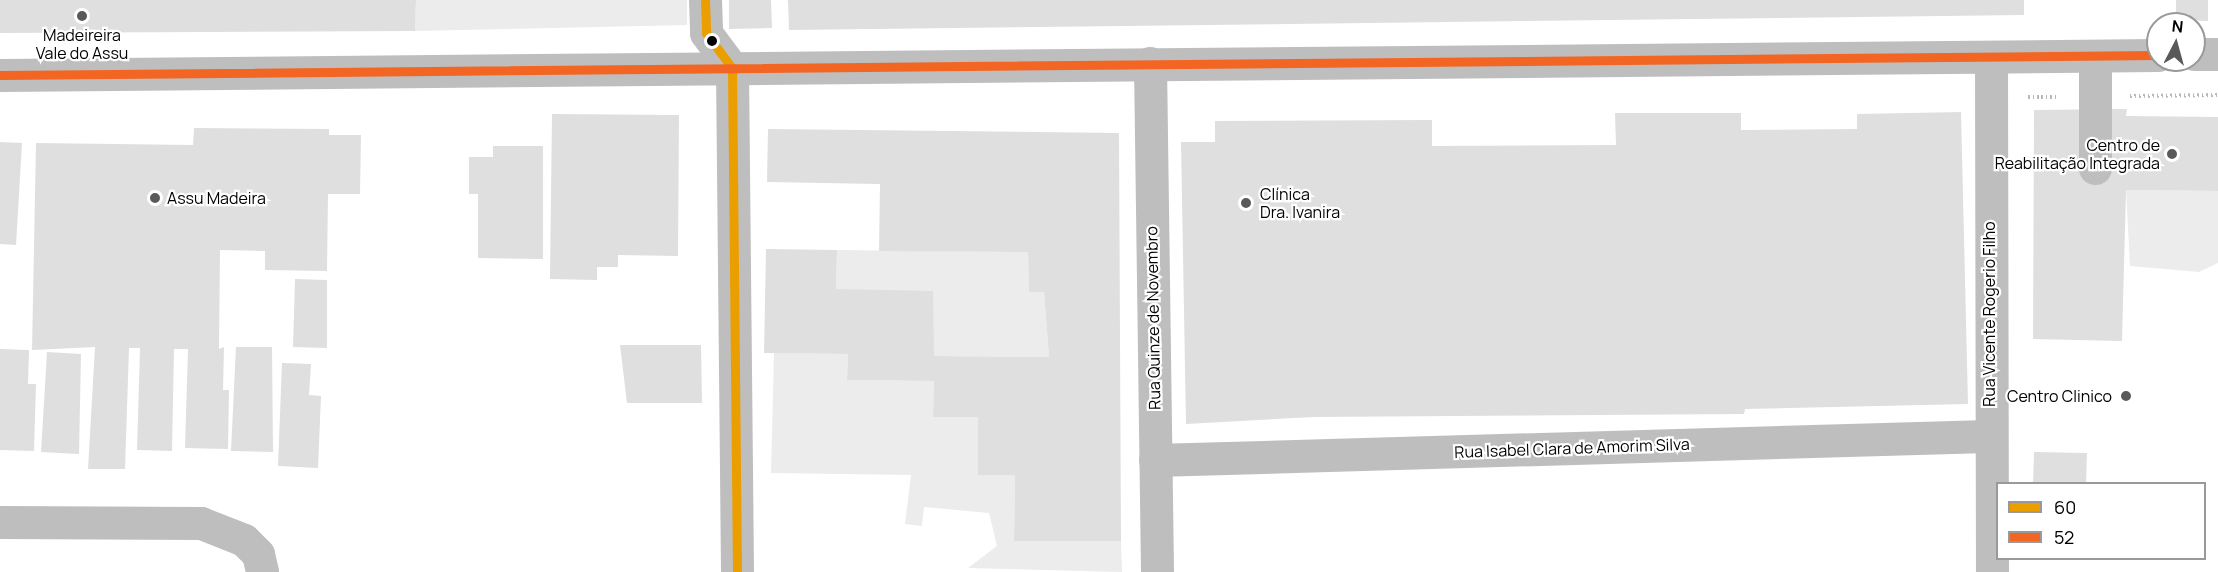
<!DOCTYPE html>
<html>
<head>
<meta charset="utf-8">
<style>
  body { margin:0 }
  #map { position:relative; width:2218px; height:572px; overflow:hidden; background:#fff; font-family:Manrope,sans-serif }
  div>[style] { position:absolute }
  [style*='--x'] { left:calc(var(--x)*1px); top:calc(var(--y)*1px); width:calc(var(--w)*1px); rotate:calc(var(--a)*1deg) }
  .green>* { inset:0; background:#ececec }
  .building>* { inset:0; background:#dfdfdf }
  .path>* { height:4px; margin-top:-2px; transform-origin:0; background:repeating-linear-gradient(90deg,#b9b9b9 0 1.5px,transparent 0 4.5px) }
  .minor>* { height:33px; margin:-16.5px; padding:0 16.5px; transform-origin:16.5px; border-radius:16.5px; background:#bebebe }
  .major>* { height:33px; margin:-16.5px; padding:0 16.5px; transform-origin:16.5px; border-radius:16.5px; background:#bebebe }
  .bus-1>* { height:9px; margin:-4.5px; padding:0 4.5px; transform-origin:4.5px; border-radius:4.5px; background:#eb9e00 }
  .bus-2>* { height:9px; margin:-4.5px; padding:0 4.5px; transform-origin:4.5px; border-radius:4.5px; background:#f26522 }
  .dots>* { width:16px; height:16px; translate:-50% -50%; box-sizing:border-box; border:3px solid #fff; border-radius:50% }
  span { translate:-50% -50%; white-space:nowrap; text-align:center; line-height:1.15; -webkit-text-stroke:4.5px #fff; paint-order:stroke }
  .poi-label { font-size:16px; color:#000 }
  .right { translate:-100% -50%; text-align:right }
  .left { translate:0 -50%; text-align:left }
  .street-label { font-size:16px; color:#000 }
  .legend { position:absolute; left:1996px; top:482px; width:210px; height:78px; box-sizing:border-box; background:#fff; border:2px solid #999; margin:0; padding:8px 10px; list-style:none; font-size:18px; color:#000 }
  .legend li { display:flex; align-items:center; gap:12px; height:30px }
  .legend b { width:30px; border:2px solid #999 }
  .north { position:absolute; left:2146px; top:12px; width:60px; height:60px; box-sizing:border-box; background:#fff; border:2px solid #999; border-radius:50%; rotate:6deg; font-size:16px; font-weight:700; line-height:24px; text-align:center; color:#000 }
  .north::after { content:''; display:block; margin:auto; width:21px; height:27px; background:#595959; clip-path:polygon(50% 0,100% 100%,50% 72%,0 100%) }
</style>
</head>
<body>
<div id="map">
  <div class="green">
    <i style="clip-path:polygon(416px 0,687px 0,687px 25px,415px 31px)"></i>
    <i style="clip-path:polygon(2126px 190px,2218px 191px,2218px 263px,2199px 272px,2130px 266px)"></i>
    <i style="clip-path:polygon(837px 250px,1028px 252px,1029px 292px,1044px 292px,1049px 357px,934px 356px,836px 289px)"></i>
    <i style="clip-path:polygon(774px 353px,848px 354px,847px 380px,934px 381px,933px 417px,978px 417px,978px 475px,1015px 475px,1014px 541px,1121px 541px,1122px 572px,968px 568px,997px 546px,989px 513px,924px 507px,922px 526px,905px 524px,911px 475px,771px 473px)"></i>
  </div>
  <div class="building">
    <i style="clip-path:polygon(0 0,416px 0,415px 31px,0 33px)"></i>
    <i style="clip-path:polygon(729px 0,771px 0,772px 28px,729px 29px)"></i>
    <i style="clip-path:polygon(788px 0,2024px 0,2024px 15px,789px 30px)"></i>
    <i style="clip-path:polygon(2176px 0,2208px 0,2208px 21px,2176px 20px)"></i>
    <i style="clip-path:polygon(2127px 109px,2126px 116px,2218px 117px,2218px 191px,2126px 190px,2122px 341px,2033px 339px,2034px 110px)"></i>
    <i style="clip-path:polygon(1961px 112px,1968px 404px,1745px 409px,1744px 414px,1313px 417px,1186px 424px,1181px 142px,1215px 142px,1215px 121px,1432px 120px,1432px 146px,1616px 145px,1615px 113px,1741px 113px,1741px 130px,1857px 129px,1857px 114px)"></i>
    <i style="clip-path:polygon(552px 114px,679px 115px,678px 256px,618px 255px,618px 267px,597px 267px,597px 280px,550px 279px)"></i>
    <i style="clip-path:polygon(194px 128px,329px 129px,329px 135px,361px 135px,360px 194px,328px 194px,327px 271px,265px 270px,265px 251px,220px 250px,219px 349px,224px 347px,223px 390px,229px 390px,228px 449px,185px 448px,188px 349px,174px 349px,172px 451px,137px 450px,140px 348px,129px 348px,125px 469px,88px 469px,95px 347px,32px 350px,36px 143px,193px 145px)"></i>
    <i style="clip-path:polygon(768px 129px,1119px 133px,1121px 541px,1014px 541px,1015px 475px,978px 475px,978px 417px,933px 417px,934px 381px,847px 380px,848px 354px,764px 353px,766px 249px,837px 250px,836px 289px,933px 291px,934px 356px,1049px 357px,1044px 292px,1029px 292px,1028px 252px,879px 251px,880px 184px,767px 182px)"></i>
    <i style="clip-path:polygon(0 142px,22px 143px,16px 245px,0 244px)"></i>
    <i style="clip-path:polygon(493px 146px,543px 146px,543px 259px,478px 258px,478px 194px,469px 194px,469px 157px,493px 157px)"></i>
    <i style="clip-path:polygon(295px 279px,327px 280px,327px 348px,293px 347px)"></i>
    <i style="clip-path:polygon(620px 345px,701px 345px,702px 403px,627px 403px)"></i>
    <i style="clip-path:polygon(236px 347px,272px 347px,273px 452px,231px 451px)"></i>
    <i style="clip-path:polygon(0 349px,29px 350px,28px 384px,36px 384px,34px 451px,0 450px)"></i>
    <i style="clip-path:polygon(47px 352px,81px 354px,79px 454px,41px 452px)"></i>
    <i style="clip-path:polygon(282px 363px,311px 364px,309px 395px,321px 396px,318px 468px,278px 466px)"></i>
    <i style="clip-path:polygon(2034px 452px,2087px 453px,2086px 484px,2033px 484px)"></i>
  </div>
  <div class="path">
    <i style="--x:2130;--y:96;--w:88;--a:-0.7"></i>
    <i style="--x:2028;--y:97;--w:31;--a:0"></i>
  </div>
  <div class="minor">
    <i style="--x:705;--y:0;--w:33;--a:88"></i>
    <i style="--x:706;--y:33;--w:44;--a:53.4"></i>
    <i style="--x:732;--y:68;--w:504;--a:89.43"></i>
    <i style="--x:1991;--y:57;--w:515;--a:89.89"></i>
    <i style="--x:2095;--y:57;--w:111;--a:90"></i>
    <i style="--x:1150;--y:63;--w:509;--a:89.21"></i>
    <i style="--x:1155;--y:460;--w:833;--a:-1.65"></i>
    <i style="--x:0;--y:522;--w:201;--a:0.3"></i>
    <i style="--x:201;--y:523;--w:46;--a:21.6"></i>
    <i style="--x:244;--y:540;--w:20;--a:45"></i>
    <i style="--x:258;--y:554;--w:18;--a:77"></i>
  </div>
  <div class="major">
    <i style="--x:2194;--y:54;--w:24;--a:0"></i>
    <i style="--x:0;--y:75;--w:2158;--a:-0.53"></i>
  </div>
  <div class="bus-1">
    <i style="--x:705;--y:0;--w:33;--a:88"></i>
    <i style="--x:706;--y:33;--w:44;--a:53.4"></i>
    <i style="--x:732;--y:68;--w:504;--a:89.43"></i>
  </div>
  <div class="bus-2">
    <i style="--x:0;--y:75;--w:2158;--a:-0.53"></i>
  </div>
  <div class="dots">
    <i style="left:82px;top:16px;background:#595959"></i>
    <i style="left:712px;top:41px;background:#000"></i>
    <i style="left:2172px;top:154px;background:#595959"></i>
    <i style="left:155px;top:198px;background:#595959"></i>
    <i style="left:1246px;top:203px;background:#595959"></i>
    <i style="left:2126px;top:396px;background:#595959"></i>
  </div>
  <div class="poi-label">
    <span style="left:82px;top:44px">Madeireira<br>Vale do Assu</span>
    <span class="right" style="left:2160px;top:154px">Centro de<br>Reabilitação Integrada</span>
    <span class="left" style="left:1260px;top:203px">Clínica<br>Dra. Ivanira</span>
    <span class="left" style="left:167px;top:198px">Assu Madeira</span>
    <span class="right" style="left:2112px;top:396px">Centro Clinico</span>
  </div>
  <div class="street-label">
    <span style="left:1989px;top:314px;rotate:-90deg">Rua Vicente Rogerio Filho</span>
    <span style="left:1153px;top:318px;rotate:-91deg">Rua Quinze de Novembro</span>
    <span style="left:1572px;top:448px;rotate:-2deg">Rua Isabel Clara de Amorim Silva</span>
  </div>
  <ul class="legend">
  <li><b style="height:8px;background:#eb9e00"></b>60</li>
  <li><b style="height:8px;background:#f26522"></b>52</li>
  </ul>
  <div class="north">N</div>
</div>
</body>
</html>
